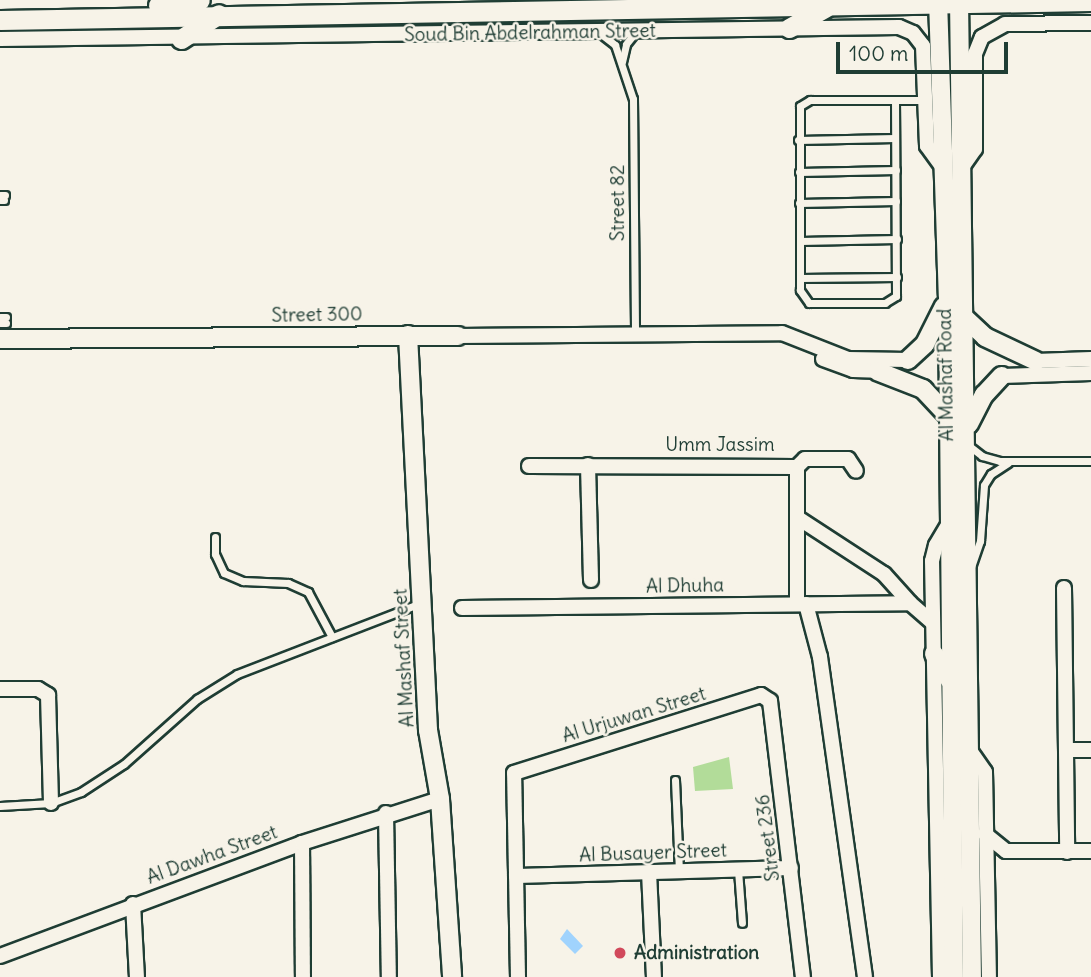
<!DOCTYPE html>
<html>
<head>
<meta charset="utf-8">
<style>
  body { margin:0 }
  #map { position:relative; width:1091px; height:977px; overflow:hidden; background:#f7f3e8; font-family:Delius,sans-serif }
  div>[style] { position:absolute }
  [style*='--x'] { left:calc(var(--x)*1px); top:calc(var(--y)*1px); width:calc(var(--w)*1px); rotate:calc(var(--a)*1deg) }
  .green>* { inset:0; background:#b2dc99 }
  .water>* { inset:0; background:#a0d3fd }
  .roads { filter:drop-shadow(2px 0 #1f3d34) drop-shadow(-2px 0 #1f3d34) drop-shadow(0 2px #1f3d34) drop-shadow(0 -2px #1f3d34) }
  .service>* { height:7px; margin:-3.5px; padding:0 3.5px; transform-origin:3.5px; border-radius:3.5px; background:#f7f3e8 }
  .minor>* { height:14px; margin:-7px; padding:0 7px; transform-origin:7px; border-radius:7px; background:#f7f3e8 }
  .tertiary>* { height:18px; margin:-9px; padding:0 9px; transform-origin:9px; border-radius:9px; background:#f7f3e8 }
  .secondary>* { height:19px; margin:-9.5px; padding:0 9.5px; transform-origin:9.5px; border-radius:9.5px; background:#f7f3e8 }
  .dots>* { width:19px; height:19px; translate:-50% -50%; box-sizing:border-box; border:4px solid #f7f3e8; border-radius:50% }
  span { translate:-50% -50%; white-space:nowrap; text-align:center; line-height:1.15; -webkit-text-stroke:5px #f7f3e8; paint-order:stroke }
  .street-label { font-size:19px; color:#1f3d34 }
  .poi-label { font-size:19px; color:#1f3d34; font-weight:700 }
  .left { translate:0 -50%; text-align:left }
  .scale { position:absolute; left:836px; top:42px; width:172px; height:32px; box-sizing:border-box; border:4px solid #1f3d34; border-top:0; padding-left:9px; font-size:21px; line-height:24px; white-space:nowrap; color:#1f3d34; -webkit-text-stroke:5px #f7f3e8; paint-order:stroke }
</style>
</head>
<body>
<div id="map">
  <div class="green">
    <i style="clip-path:polygon(729px 757px,733px 789px,695px 791px,693px 767px)"></i>
  </div>
  <div class="water">
    <i style="clip-path:polygon(567px 929px,583px 946px,575px 954px,560px 939px)"></i>
  </div>
  <div class="roads">
    <div class="service">
      <i style="--x:601;--y:34;--w:18;--a:38"></i>
      <i style="--x:615;--y:45;--w:57;--a:71.6"></i>
      <i style="--x:633;--y:99;--w:237;--a:89.5"></i>
      <i style="--x:622;--y:62;--w:18;--a:-77"></i>
      <i style="--x:626;--y:44;--w:14;--a:-51"></i>
      <i style="--x:895;--y:100;--w:196;--a:89.7"></i>
      <i style="--x:896;--y:296;--w:13;--a:148"></i>
      <i style="--x:885;--y:303;--w:76;--a:180"></i>
      <i style="--x:809;--y:303;--w:16;--a:-125"></i>
      <i style="--x:800;--y:290;--w:184;--a:-90"></i>
      <i style="--x:800;--y:106;--w:12;--a:-31"></i>
      <i style="--x:810;--y:100;--w:115;--a:0"></i>
      <i style="--x:798;--y:140;--w:97;--a:-1.2"></i>
      <i style="--x:799;--y:172;--w:97;--a:-1.2"></i>
      <i style="--x:0;--y:195;--w:5;--a:0"></i>
      <i style="--x:0;--y:200;--w:4;--a:0"></i>
      <i style="--x:799;--y:203;--w:97;--a:-1.2"></i>
      <i style="--x:800;--y:241;--w:97;--a:-1.2"></i>
      <i style="--x:800;--y:278;--w:97;--a:-0.6"></i>
      <i style="--x:0;--y:317;--w:6;--a:0"></i>
      <i style="--x:0;--y:323;--w:6;--a:0"></i>
      <i style="--x:968;--y:445;--w:18;--a:38"></i>
      <i style="--x:982;--y:456;--w:19;--a:16"></i>
      <i style="--x:1000;--y:461;--w:91;--a:0"></i>
      <i style="--x:215;--y:537;--w:17;--a:90"></i>
      <i style="--x:215;--y:554;--w:21;--a:65"></i>
      <i style="--x:224;--y:573;--w:21;--a:23"></i>
      <i style="--x:243;--y:581;--w:45;--a:2.5"></i>
      <i style="--x:288;--y:583;--w:22;--a:24"></i>
      <i style="--x:308;--y:592;--w:51;--a:61.9"></i>
      <i style="--x:971;--y:567;--w:28;--a:-71"></i>
      <i style="--x:980;--y:541;--w:56;--a:-85.9"></i>
      <i style="--x:984;--y:485;--w:13;--a:-58"></i>
      <i style="--x:991;--y:474;--w:20;--a:-33"></i>
      <i style="--x:675;--y:780;--w:91;--a:87.5"></i>
      <i style="--x:0;--y:806;--w:51;--a:-3.4"></i>
      <i style="--x:51;--y:803;--w:32;--a:-20"></i>
      <i style="--x:81;--y:792;--w:51;--a:-33.1"></i>
      <i style="--x:124;--y:764;--w:98;--a:-41.7"></i>
      <i style="--x:197;--y:699;--w:47;--a:-32"></i>
      <i style="--x:237;--y:674;--w:197;--a:-21.1"></i>
      <i style="--x:738;--y:870;--w:53;--a:85.7"></i>
    </div>
    <div class="minor">
      <i style="--x:0;--y:39;--w:899;--a:-0.76"></i>
      <i style="--x:899;--y:27;--w:15;--a:23"></i>
      <i style="--x:913;--y:33;--w:16;--a:52"></i>
      <i style="--x:923;--y:46;--w:100;--a:87.7"></i>
      <i style="--x:927;--y:146;--w:29;--a:54"></i>
      <i style="--x:963;--y:166;--w:21;--a:-55"></i>
      <i style="--x:975;--y:149;--w:95;--a:-90"></i>
      <i style="--x:975;--y:54;--w:18;--a:-68"></i>
      <i style="--x:982;--y:37;--w:26;--a:-29"></i>
      <i style="--x:1005;--y:24;--w:86;--a:-0.7"></i>
      <i style="--x:458;--y:336;--w:324;--a:-0.5"></i>
      <i style="--x:782;--y:333;--w:71;--a:21.5"></i>
      <i style="--x:848;--y:359;--w:60;--a:1"></i>
      <i style="--x:823;--y:359;--w:32;--a:20"></i>
      <i style="--x:853;--y:370;--w:24;--a:2"></i>
      <i style="--x:1036;--y:361;--w:55;--a:-2.1"></i>
      <i style="--x:1002;--y:376;--w:89;--a:-1.9"></i>
      <i style="--x:588;--y:465;--w:115;--a:88.5"></i>
      <i style="--x:529;--y:466;--w:268;--a:0.2"></i>
      <i style="--x:797;--y:467;--w:11;--a:-45"></i>
      <i style="--x:805;--y:459;--w:43;--a:0"></i>
      <i style="--x:848;--y:459;--w:14;--a:56"></i>
      <i style="--x:798;--y:518;--w:103;--a:33.1"></i>
      <i style="--x:884;--y:574;--w:39;--a:48"></i>
      <i style="--x:1064;--y:588;--w:264;--a:89.3"></i>
      <i style="--x:797;--y:604;--w:137;--a:-90"></i>
      <i style="--x:806;--y:604;--w:55;--a:75.2"></i>
      <i style="--x:820;--y:657;--w:323;--a:82"></i>
      <i style="--x:462;--y:608;--w:448;--a:-0.6"></i>
      <i style="--x:910;--y:603;--w:30;--a:41"></i>
      <i style="--x:0;--y:689;--w:38;--a:0"></i>
      <i style="--x:38;--y:689;--w:12;--a:31"></i>
      <i style="--x:48;--y:695;--w:108;--a:88.4"></i>
      <i style="--x:969;--y:749;--w:28;--a:55"></i>
      <i style="--x:985;--y:772;--w:205;--a:88.9"></i>
      <i style="--x:1066;--y:750;--w:25;--a:0"></i>
      <i style="--x:386;--y:813;--w:164;--a:89"></i>
      <i style="--x:985;--y:834;--w:27;--a:39"></i>
      <i style="--x:1006;--y:851;--w:85;--a:0"></i>
      <i style="--x:302;--y:843;--w:134;--a:89.6"></i>
      <i style="--x:649;--y:872;--w:105;--a:87.3"></i>
      <i style="--x:516;--y:876;--w:275;--a:-1.7"></i>
      <i style="--x:133;--y:904;--w:73;--a:86.9"></i>
      <i style="--x:0;--y:956;--w:322;--a:-20.5"></i>
      <i style="--x:302;--y:843;--w:145;--a:-17.7"></i>
      <i style="--x:518;--y:977;--w:204;--a:-91.1"></i>
      <i style="--x:514;--y:773;--w:259;--a:-17.5"></i>
      <i style="--x:761;--y:695;--w:11;--a:34"></i>
      <i style="--x:770;--y:701;--w:278;--a:83.2"></i>
      <i style="--x:940;--y:977;--w:416;--a:-91.1"></i>
      <i style="--x:932;--y:561;--w:16;--a:-76"></i>
      <i style="--x:936;--y:545;--w:26;--a:-59"></i>
    </div>
    <div class="tertiary">
      <i style="--x:938;--y:0;--w:296;--a:88.1"></i>
      <i style="--x:948;--y:296;--w:681;--a:89.5"></i>
      <i style="--x:959;--y:0;--w:977;--a:89.24"></i>
      <i style="--x:966;--y:319;--w:26;--a:43"></i>
      <i style="--x:985;--y:337;--w:56;--a:25.2"></i>
      <i style="--x:408;--y:335;--w:396;--a:87.1"></i>
      <i style="--x:428;--y:730;--w:70;--a:80.1"></i>
      <i style="--x:440;--y:799;--w:178;--a:86.1"></i>
      <i style="--x:0;--y:339;--w:458;--a:-0.4"></i>
      <i style="--x:908;--y:360;--w:23;--a:-43"></i>
      <i style="--x:925;--y:344;--w:42;--a:-63.4"></i>
      <i style="--x:877;--y:371;--w:49;--a:21.4"></i>
      <i style="--x:923;--y:389;--w:34;--a:47"></i>
      <i style="--x:969;--y:424;--w:33;--a:-63"></i>
      <i style="--x:984;--y:395;--w:26;--a:-47"></i>
      <i style="--x:934;--y:654;--w:31;--a:59"></i>
    </div>
    <div class="secondary">
      <i style="--x:158;--y:5;--w:42;--a:-6.8"></i>
      <i style="--x:0;--y:20;--w:1091;--a:-1"></i>
      <i style="--x:789;--y:28;--w:41;--a:-29.1"></i>
      <i style="--x:181;--y:39;--w:45;--a:-33.3"></i>
    </div>
  </div>
  <div class="dots">
    <i style="left:620px;top:953px;background:#d1495b"></i>
  </div>
  <div class="street-label">
    <span style="left:530px;top:33px;rotate:-1deg">Soud Bin Abdelrahman Street</span>
    <span style="left:618px;top:203px;rotate:-90deg">Street 82</span>
    <span style="left:317px;top:315px;rotate:-1deg">Street 300</span>
    <span style="left:946px;top:375px;rotate:-91deg">Al Mashaf Road</span>
    <span style="left:720px;top:445px">Umm Jassim</span>
    <span style="left:685px;top:586px;rotate:-1deg">Al Dhuha</span>
    <span style="left:404px;top:658px;rotate:-93deg">Al Mashaf Street</span>
    <span style="left:634px;top:715px;rotate:-17deg">Al Urjuwan Street</span>
    <span style="left:768px;top:838px;rotate:-97deg">Street 236</span>
    <span style="left:653px;top:853px;rotate:-2deg">Al Busayer Street</span>
    <span style="left:212px;top:855px;rotate:-20deg">Al Dawha Street</span>
  </div>
  <div class="poi-label">
    <span class="left" style="left:634px;top:953px">Administration</span>
  </div>
  <div class="scale">100 m</div>
</div>
</body>
</html>
